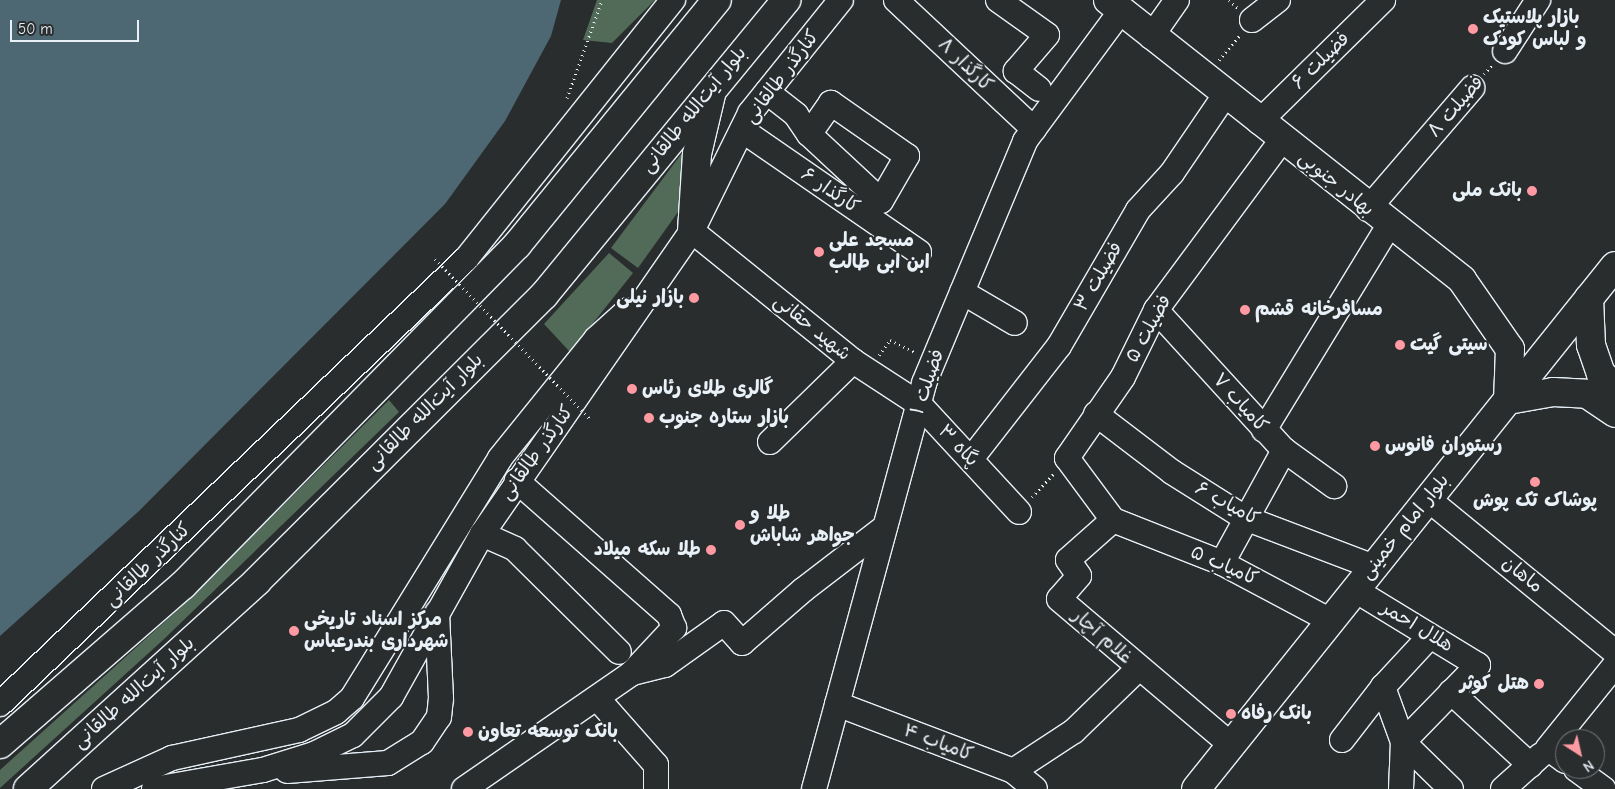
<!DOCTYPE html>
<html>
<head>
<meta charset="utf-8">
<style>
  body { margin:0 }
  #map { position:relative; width:1615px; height:789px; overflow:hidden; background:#2a2d2e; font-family:"Comic Neue","Playpen Sans Arabic",sans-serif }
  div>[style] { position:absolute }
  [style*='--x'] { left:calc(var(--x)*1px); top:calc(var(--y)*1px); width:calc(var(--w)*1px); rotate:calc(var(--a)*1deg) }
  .green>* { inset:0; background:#526b59 }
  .water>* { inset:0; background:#4e6873 }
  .path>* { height:3px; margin-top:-1.5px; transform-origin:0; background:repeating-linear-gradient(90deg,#e8f1f8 0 1px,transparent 0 5px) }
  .roads { filter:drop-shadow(1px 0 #e8f1f8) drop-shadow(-1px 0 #e8f1f8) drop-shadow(0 1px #e8f1f8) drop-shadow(0 -1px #e8f1f8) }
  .minor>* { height:24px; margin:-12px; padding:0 12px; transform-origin:12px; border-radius:12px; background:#2a2d2e }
  .major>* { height:28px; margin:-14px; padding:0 14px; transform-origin:14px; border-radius:14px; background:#2a2d2e }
  .path-bridge>* { height:3px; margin-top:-1.5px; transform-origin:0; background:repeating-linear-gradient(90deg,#e8f1f8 0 1px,transparent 0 5px) }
  .dots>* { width:14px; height:14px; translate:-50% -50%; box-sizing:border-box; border:2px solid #2a2d2e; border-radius:50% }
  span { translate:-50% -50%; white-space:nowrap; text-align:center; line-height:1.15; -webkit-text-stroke:4px #2a2d2e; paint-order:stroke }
  .poi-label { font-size:19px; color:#e8f1f8; font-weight:700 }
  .left { translate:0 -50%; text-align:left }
  .right { translate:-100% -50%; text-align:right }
  .street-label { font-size:19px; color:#e8f1f8 }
  .north { position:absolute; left:1555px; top:729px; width:50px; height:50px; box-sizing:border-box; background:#2a2d2e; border:1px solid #767b7f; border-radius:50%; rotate:145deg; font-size:14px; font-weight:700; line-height:20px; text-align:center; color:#e8f1f8 }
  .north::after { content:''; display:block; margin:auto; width:18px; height:22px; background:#ff9aa2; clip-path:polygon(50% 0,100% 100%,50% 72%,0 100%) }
  .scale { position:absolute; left:10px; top:20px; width:129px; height:22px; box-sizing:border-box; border:2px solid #e8f1f8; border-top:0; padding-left:6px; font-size:15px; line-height:18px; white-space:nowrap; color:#e8f1f8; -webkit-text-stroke:4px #2a2d2e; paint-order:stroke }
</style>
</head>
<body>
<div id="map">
  <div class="green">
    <i style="clip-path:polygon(597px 0,655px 0,612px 43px,583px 40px)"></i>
    <i style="clip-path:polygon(688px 145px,678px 212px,638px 268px,611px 248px)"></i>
    <i style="clip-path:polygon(609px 253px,633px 273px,570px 352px,544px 324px)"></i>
    <i style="clip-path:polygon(389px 400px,399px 412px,163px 640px,0 788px,0 770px,180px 608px)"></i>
  </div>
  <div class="water">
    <i style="clip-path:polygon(0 0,561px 0,551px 36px,505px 121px,445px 204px,139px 511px,0 636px)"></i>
  </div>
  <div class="path">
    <i style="--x:1229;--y:0;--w:12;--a:42"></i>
    <i style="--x:1219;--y:60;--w:34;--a:-50"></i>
    <i style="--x:1484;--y:74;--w:13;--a:-48"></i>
    <i style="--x:567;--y:98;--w:104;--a:-70.3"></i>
    <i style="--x:879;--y:355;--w:19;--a:-54"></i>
    <i style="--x:890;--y:340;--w:28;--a:26"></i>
    <i style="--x:1032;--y:497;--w:34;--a:-47"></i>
  </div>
  <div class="roads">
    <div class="minor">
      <i style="--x:896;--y:0;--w:189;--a:43.1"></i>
      <i style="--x:998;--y:0;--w:60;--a:35.5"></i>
      <i style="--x:1047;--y:35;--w:48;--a:130.7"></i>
      <i style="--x:1016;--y:71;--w:29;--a:38"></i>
      <i style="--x:1252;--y:20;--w:33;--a:-38"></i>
      <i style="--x:1151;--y:37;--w:45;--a:-54.9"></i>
      <i style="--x:1505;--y:51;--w:61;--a:-57.1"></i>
      <i style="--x:767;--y:92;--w:37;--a:38"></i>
      <i style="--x:796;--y:115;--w:23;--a:56"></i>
      <i style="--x:809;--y:134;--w:98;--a:42.9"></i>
      <i style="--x:881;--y:201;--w:52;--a:-60"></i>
      <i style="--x:907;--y:156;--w:93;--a:-145.1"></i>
      <i style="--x:831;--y:103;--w:38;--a:125"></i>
      <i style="--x:1259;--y:122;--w:174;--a:-44.5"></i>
      <i style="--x:742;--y:130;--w:215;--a:34.6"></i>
      <i style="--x:1368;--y:209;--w:160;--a:-49.3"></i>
      <i style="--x:692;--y:231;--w:207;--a:38.9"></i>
      <i style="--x:853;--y:361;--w:79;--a:33.1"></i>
      <i style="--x:919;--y:404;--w:147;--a:47.2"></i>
      <i style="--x:962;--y:292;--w:61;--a:30.3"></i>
      <i style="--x:1156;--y:310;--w:190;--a:47.6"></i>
      <i style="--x:1284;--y:450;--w:62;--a:35.8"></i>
      <i style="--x:1096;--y:414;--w:96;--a:37.3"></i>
      <i style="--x:1172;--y:472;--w:86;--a:32.2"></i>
      <i style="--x:1245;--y:518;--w:138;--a:20.8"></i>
      <i style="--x:1264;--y:430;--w:240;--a:-58.6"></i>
      <i style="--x:770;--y:442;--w:116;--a:-44.3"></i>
      <i style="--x:971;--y:459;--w:143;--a:-52.1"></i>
      <i style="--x:1059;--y:346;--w:157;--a:-59.8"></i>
      <i style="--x:1138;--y:210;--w:50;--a:-47.4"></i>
      <i style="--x:1172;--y:173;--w:94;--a:-55.8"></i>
      <i style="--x:1428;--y:499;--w:242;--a:39.3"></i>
      <i style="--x:1113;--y:520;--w:77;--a:-126.6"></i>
      <i style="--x:1067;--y:458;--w:98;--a:-55.3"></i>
      <i style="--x:1123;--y:377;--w:75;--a:-63.8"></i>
      <i style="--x:1156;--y:310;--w:212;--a:-53.5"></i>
      <i style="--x:1113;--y:520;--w:60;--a:138.4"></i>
      <i style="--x:1068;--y:560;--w:19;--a:55"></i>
      <i style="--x:1079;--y:576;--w:30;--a:131"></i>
      <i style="--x:1059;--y:599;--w:226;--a:40.3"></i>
      <i style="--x:1113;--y:520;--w:117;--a:21.5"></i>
      <i style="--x:1222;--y:563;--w:123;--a:28"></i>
      <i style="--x:482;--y:534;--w:36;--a:24"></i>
      <i style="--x:515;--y:549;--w:146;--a:44.7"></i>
      <i style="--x:1222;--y:563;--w:129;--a:-61.2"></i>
      <i style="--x:1355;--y:590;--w:144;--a:31.4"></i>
      <i style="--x:1478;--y:665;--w:107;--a:134.2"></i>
      <i style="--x:1403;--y:742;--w:67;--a:44.4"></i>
      <i style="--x:632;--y:673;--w:34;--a:-14"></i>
      <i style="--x:665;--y:665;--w:72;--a:-35.4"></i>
      <i style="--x:724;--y:623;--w:27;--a:48"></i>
      <i style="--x:742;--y:643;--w:81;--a:-41"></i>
      <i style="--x:803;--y:590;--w:103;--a:-37.5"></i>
      <i style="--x:1451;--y:692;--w:108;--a:42.7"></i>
      <i style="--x:597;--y:698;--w:89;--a:48.6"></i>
      <i style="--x:656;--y:765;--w:24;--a:90"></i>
      <i style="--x:0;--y:704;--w:644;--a:-43.68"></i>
      <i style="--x:466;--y:259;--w:332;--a:-51.4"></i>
      <i style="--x:837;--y:704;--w:188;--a:20.8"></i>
      <i style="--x:1013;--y:771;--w:28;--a:39"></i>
      <i style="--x:1342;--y:740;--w:67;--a:-52.3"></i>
      <i style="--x:1565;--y:761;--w:21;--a:-143"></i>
      <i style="--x:1548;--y:748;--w:107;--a:-51.1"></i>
      <i style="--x:1576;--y:769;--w:34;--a:36"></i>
      <i style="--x:287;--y:771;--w:101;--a:-4.5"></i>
      <i style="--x:388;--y:763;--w:40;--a:-32"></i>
      <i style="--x:422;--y:742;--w:30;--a:-56"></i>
      <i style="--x:439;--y:717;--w:19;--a:-84"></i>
      <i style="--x:441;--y:698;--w:85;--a:-92.7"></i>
      <i style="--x:1013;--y:771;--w:73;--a:-33.3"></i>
      <i style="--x:1074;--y:731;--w:89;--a:-44.1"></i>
      <i style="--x:104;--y:789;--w:75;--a:-24.5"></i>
      <i style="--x:172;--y:758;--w:130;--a:-12.4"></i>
      <i style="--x:299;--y:730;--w:41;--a:-25.9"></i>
      <i style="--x:336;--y:712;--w:21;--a:-41"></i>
      <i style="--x:352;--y:698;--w:282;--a:-58.3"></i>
      <i style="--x:500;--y:458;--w:153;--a:-51.1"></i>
      <i style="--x:596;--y:339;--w:43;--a:-42.2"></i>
      <i style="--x:154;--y:789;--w:111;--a:-9.9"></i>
      <i style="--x:263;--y:770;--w:53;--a:-17.4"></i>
      <i style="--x:314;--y:754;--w:43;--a:-26"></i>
      <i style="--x:353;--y:735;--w:54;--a:-45"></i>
      <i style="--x:391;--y:697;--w:187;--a:-60.8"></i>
      <i style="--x:482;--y:534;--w:369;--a:-55.3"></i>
      <i style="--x:692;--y:231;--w:131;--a:-63.8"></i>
      <i style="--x:750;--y:113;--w:145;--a:-51.2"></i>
      <i style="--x:464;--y:789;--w:204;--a:-34.6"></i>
      <i style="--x:632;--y:673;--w:62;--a:-47"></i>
      <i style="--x:674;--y:628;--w:14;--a:-111"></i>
      <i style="--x:669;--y:615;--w:203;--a:-138.6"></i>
      <i style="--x:814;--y:789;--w:421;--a:-74.8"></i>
      <i style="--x:924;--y:383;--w:262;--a:-67.3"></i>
      <i style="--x:1025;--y:141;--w:162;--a:-53.6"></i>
      <i style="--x:1401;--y:789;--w:47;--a:-87.6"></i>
      <i style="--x:1403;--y:742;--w:59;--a:-110"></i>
      <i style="--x:1383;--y:687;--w:69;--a:-47.3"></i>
      <i style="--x:1503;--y:789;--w:51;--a:-41.8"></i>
    </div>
    <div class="major">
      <i style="--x:1108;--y:0;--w:451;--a:38.3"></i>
      <i style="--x:1462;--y:280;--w:84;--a:55.2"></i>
      <i style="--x:1510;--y:349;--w:51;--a:92.2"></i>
      <i style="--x:1508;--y:400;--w:46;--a:-10.1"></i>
      <i style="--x:1553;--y:392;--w:34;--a:3"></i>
      <i style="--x:1587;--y:394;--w:34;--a:34"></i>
      <i style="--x:692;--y:231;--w:77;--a:-86.3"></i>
      <i style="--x:697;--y:154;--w:61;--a:-76.7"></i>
      <i style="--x:1589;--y:298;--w:47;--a:87.6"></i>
      <i style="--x:1591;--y:345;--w:31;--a:71"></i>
      <i style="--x:1601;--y:374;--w:18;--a:41"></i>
      <i style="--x:0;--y:744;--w:242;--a:-41"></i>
      <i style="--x:183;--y:585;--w:477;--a:-45.5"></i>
      <i style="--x:517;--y:245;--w:316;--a:-50.8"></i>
      <i style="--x:28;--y:789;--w:309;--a:-42.2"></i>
      <i style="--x:257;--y:581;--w:405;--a:-44.9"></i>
      <i style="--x:544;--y:295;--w:382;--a:-50.6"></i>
      <i style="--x:1196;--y:789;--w:670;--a:-51.3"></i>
    </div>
  </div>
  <div class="path-bridge">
    <i style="--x:435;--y:259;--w:223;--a:45.9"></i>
  </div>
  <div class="dots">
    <i style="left:1473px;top:29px;background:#ff9aa2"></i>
    <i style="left:1532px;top:191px;background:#ff9aa2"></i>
    <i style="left:819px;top:252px;background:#ff9aa2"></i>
    <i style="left:694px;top:298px;background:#ff9aa2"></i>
    <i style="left:1245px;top:310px;background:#ff9aa2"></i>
    <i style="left:1400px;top:345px;background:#ff9aa2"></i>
    <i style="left:632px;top:389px;background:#ff9aa2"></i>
    <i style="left:649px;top:418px;background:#ff9aa2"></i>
    <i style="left:1375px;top:446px;background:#ff9aa2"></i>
    <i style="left:1535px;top:482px;background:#ff9aa2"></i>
    <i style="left:740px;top:525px;background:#ff9aa2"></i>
    <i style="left:711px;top:550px;background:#ff9aa2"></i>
    <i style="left:294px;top:631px;background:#ff9aa2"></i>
    <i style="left:1539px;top:684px;background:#ff9aa2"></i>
    <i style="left:1231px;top:714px;background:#ff9aa2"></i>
    <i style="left:468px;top:732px;background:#ff9aa2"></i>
  </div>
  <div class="poi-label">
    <span class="left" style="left:1483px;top:29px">بازار پلاستیک<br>و لباس کودک</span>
    <span class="right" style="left:1522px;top:191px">بانک ملی</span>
    <span class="left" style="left:829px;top:252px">مسجد علی<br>ابن ابی طالب</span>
    <span class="right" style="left:684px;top:298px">بازار نیلی</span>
    <span class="left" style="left:1255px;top:310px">مسافرخانه قشم</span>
    <span class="left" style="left:1410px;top:345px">سیتی گیت</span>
    <span class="left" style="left:642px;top:389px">گالری طلای رئاس</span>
    <span class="left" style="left:659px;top:418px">بازار ستاره جنوب</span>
    <span class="left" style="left:1385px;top:446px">رستوران فانوس</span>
    <span style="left:1535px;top:501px">پوشاک تک پوش</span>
    <span class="left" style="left:750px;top:525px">طلا و<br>جواهر شاباش</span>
    <span class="right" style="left:701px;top:550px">طلا سکه میلاد</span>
    <span class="left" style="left:304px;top:631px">مرکز اسناد تاریخی<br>شهرداری بندرعباس</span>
    <span class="right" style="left:1529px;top:684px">هتل کوثر</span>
    <span class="left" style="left:1241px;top:714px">بانک رفاه</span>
    <span class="left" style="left:478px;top:732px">بانک توسعه تعاون</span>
  </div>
  <div class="street-label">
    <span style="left:1321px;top:61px;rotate:-44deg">فضیلت ۶</span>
    <span style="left:965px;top:65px;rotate:44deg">کارگذار ۸</span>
    <span style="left:782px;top:77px;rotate:-53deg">کنارگذر طالقانی</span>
    <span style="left:1456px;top:107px;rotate:-49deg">فضیلت ۸</span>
    <span style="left:694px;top:110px;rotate:-51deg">بلوار آیت‌الله طالقانی</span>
    <span style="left:1336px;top:184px;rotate:39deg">بهادر جنوبی</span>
    <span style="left:830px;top:191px;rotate:34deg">کارگذار ۶</span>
    <span style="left:1099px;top:277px;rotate:-60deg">فضیلت ۳</span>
    <span style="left:812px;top:328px;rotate:39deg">شهید حقانی</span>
    <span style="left:1149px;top:329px;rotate:-61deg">فضیلت ۵</span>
    <span style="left:928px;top:382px;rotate:-71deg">فضیلت ۱</span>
    <span style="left:1240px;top:403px;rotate:48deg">کامیاب ۷</span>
    <span style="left:425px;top:412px;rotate:-45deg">بلوار آیت‌الله طالقانی</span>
    <span style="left:958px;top:446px;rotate:47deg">پگاه ۳</span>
    <span style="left:537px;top:453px;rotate:-54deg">کنارگذر طالقانی</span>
    <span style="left:1227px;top:504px;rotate:29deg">کامیاب ۶</span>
    <span style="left:1405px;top:527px;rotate:-51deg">بلوار امام خمینی</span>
    <span style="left:148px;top:565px;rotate:-44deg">کنارگذر طالقانی</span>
    <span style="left:1224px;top:566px;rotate:24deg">کامیاب ۵</span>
    <span style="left:1522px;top:575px;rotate:39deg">ماهان</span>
    <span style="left:1417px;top:627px;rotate:31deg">هلال احمر</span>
    <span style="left:1102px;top:637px;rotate:41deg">غلام آچار</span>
    <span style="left:134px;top:693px;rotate:-42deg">بلوار آیت‌الله طالقانی</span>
    <span style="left:938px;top:743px;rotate:21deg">کامیاب ۴</span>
  </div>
  <div class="north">N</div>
  <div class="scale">50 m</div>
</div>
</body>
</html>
